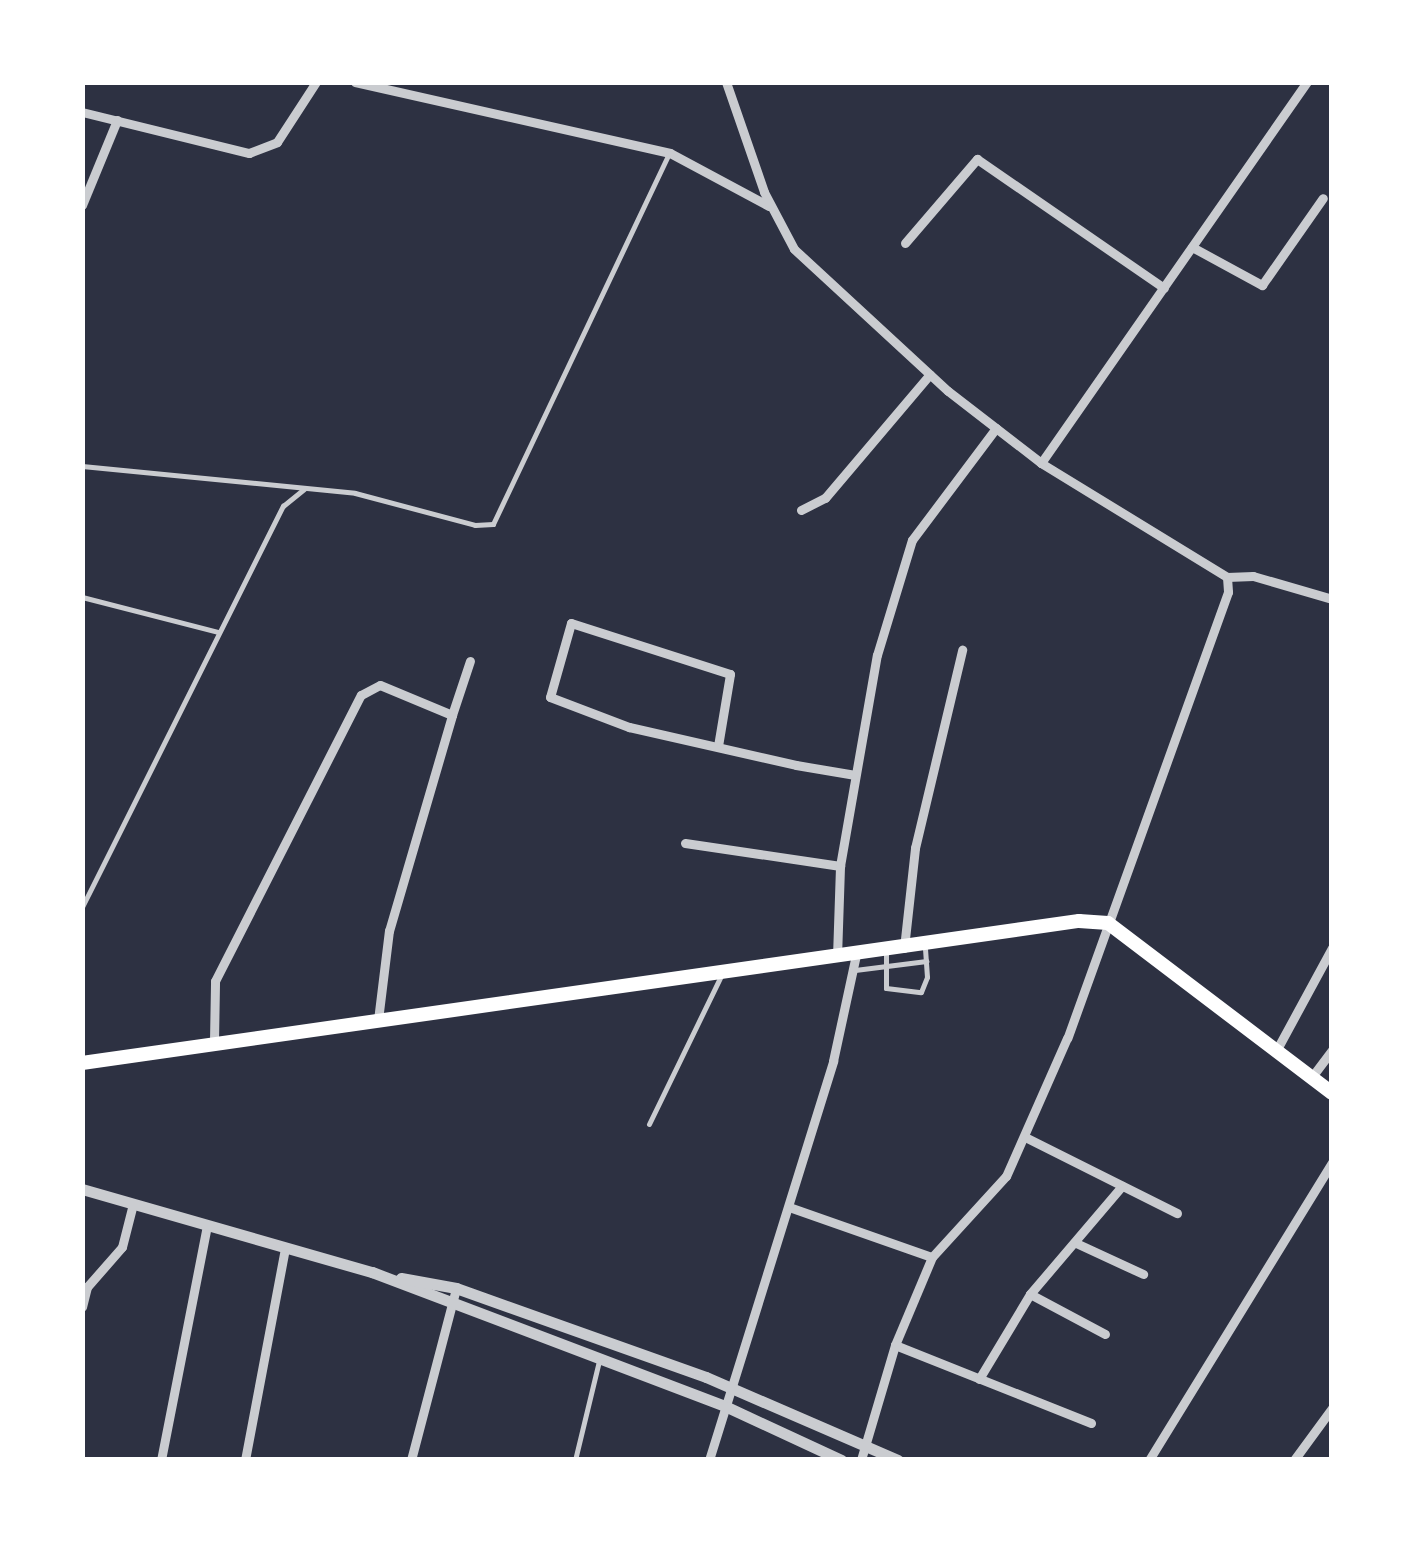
<!DOCTYPE html>
<html>
<head>
<meta charset="utf-8">
<style>
  body { margin:0 }
  #map { position:relative; width:1414px; height:1542px; overflow:hidden; background:#2d3142; font-family:Lora,serif }
  div>[style] { position:absolute }
  [style*='--x'] { left:calc(var(--x)*1px); top:calc(var(--y)*1px); width:calc(var(--w)*1px); rotate:calc(var(--a)*1deg) }
  .service>* { height:5px; margin:-2.5px; padding:0 2.5px; transform-origin:2.5px; border-radius:2.5px; background:#caccd0 }
  .minor>* { height:9px; margin:-4.5px; padding:0 4.5px; transform-origin:4.5px; border-radius:4.5px; background:#caccd0 }
  .tertiary>* { height:11px; margin:-5.5px; padding:0 5.5px; transform-origin:5.5px; border-radius:5.5px; background:#caccd0 }
  .primary>* { height:14px; margin:-7px; padding:0 7px; transform-origin:7px; border-radius:7px; background:#fff }
  span { translate:-50% -50%; white-space:nowrap; text-align:center; line-height:1.15; -webkit-text-stroke:10px #fff; paint-order:stroke }
  .frame { position:absolute; inset:0; border:85px solid #fff; pointer-events:none }
</style>
</head>
<body>
<div id="map">
  <div class="service">
    <i style="--x:82;--y:466;--w:274;--a:5.6"></i>
    <i style="--x:355;--y:493;--w:124;--a:14.9"></i>
    <i style="--x:475;--y:525;--w:18;--a:-3"></i>
    <i style="--x:493;--y:524;--w:411;--a:-64.6"></i>
    <i style="--x:82;--y:597;--w:140;--a:14.4"></i>
    <i style="--x:82;--y:907;--w:449;--a:-63.4"></i>
    <i style="--x:283;--y:506;--w:27;--a:-39"></i>
    <i style="--x:886;--y:951;--w:37;--a:90"></i>
    <i style="--x:886;--y:988;--w:35;--a:7"></i>
    <i style="--x:921;--y:992;--w:16;--a:-68"></i>
    <i style="--x:927;--y:977;--w:32;--a:-94"></i>
    <i style="--x:855;--y:970;--w:72;--a:-7.2"></i>
    <i style="--x:649;--y:1124;--w:165;--a:-64.1"></i>
    <i style="--x:575;--y:1460;--w:102;--a:-76.4"></i>
  </div>
  <div class="minor">
    <i style="--x:355;--y:82;--w:323;--a:12.7"></i>
    <i style="--x:670;--y:153;--w:112;--a:28.2"></i>
    <i style="--x:726;--y:82;--w:116;--a:70.9"></i>
    <i style="--x:764;--y:192;--w:64;--a:62.2"></i>
    <i style="--x:794;--y:249;--w:209;--a:42.7"></i>
    <i style="--x:948;--y:391;--w:118;--a:37.7"></i>
    <i style="--x:1041;--y:463;--w:218;--a:31.5"></i>
    <i style="--x:1227;--y:577;--w:15;--a:86"></i>
    <i style="--x:1228;--y:592;--w:474;--a:109.8"></i>
    <i style="--x:1067;--y:1038;--w:151;--a:113.8"></i>
    <i style="--x:1006;--y:1176;--w:110;--a:132.4"></i>
    <i style="--x:932;--y:1257;--w:95;--a:112.8"></i>
    <i style="--x:895;--y:1345;--w:120;--a:106.5"></i>
    <i style="--x:82;--y:112;--w:172;--a:13.8"></i>
    <i style="--x:249;--y:153;--w:30;--a:-21"></i>
    <i style="--x:277;--y:142;--w:72;--a:-57"></i>
    <i style="--x:82;--y:205;--w:92;--a:-67.6"></i>
    <i style="--x:905;--y:243;--w:111;--a:-49.4"></i>
    <i style="--x:977;--y:159;--w:227;--a:34.6"></i>
    <i style="--x:1192;--y:247;--w:80;--a:28.5"></i>
    <i style="--x:1262;--y:285;--w:106;--a:-55"></i>
    <i style="--x:1041;--y:463;--w:465;--a:-55.1"></i>
    <i style="--x:801;--y:510;--w:27;--a:-27"></i>
    <i style="--x:825;--y:498;--w:162;--a:-49.7"></i>
    <i style="--x:1227;--y:577;--w:26;--a:-2"></i>
    <i style="--x:1253;--y:576;--w:82;--a:16.2"></i>
    <i style="--x:718;--y:746;--w:73;--a:-80.5"></i>
    <i style="--x:730;--y:674;--w:167;--a:-162.2"></i>
    <i style="--x:571;--y:623;--w:77;--a:105.8"></i>
    <i style="--x:550;--y:697;--w:85;--a:20.8"></i>
    <i style="--x:629;--y:727;--w:171;--a:12.8"></i>
    <i style="--x:796;--y:765;--w:60;--a:9.6"></i>
    <i style="--x:685;--y:843;--w:157;--a:8.4"></i>
    <i style="--x:904;--y:948;--w:101;--a:-83.7"></i>
    <i style="--x:915;--y:848;--w:204;--a:-76.6"></i>
    <i style="--x:837;--y:957;--w:91;--a:-88.1"></i>
    <i style="--x:840;--y:866;--w:214;--a:-80.1"></i>
    <i style="--x:877;--y:655;--w:120;--a:-73.1"></i>
    <i style="--x:912;--y:540;--w:140;--a:-53.1"></i>
    <i style="--x:378;--y:1020;--w:90;--a:-83"></i>
    <i style="--x:389;--y:931;--w:225;--a:-73.7"></i>
    <i style="--x:214;--y:1041;--w:60;--a:-89"></i>
    <i style="--x:215;--y:981;--w:321;--a:-63"></i>
    <i style="--x:361;--y:695;--w:21;--a:-28"></i>
    <i style="--x:380;--y:685;--w:78;--a:22.6"></i>
    <i style="--x:452;--y:715;--w:57;--a:-71.6"></i>
    <i style="--x:1276;--y:1051;--w:117;--a:-61.5"></i>
    <i style="--x:1311;--y:1078;--w:35;--a:-53"></i>
    <i style="--x:1025;--y:1137;--w:170;--a:26.6"></i>
    <i style="--x:789;--y:1207;--w:151;--a:19.3"></i>
    <i style="--x:1076;--y:1243;--w:74;--a:24.8"></i>
    <i style="--x:1030;--y:1294;--w:85;--a:28.1"></i>
    <i style="--x:82;--y:1307;--w:21;--a:-76"></i>
    <i style="--x:87;--y:1287;--w:53;--a:-48.8"></i>
    <i style="--x:122;--y:1247;--w:44;--a:-75.7"></i>
    <i style="--x:895;--y:1345;--w:211;--a:21.7"></i>
    <i style="--x:979;--y:1379;--w:99;--a:-59"></i>
    <i style="--x:1030;--y:1294;--w:142;--a:-49.6"></i>
    <i style="--x:161;--y:1460;--w:239;--a:-78.9"></i>
    <i style="--x:245;--y:1460;--w:216;--a:-79.3"></i>
    <i style="--x:411;--y:1460;--w:178;--a:-75.3"></i>
    <i style="--x:709;--y:1460;--w:418;--a:-72.7"></i>
    <i style="--x:833;--y:1061;--w:108;--a:-77.8"></i>
    <i style="--x:1149;--y:1460;--w:350;--a:-58.4"></i>
    <i style="--x:1294;--y:1460;--w:64;--a:-53.8"></i>
  </div>
  <div class="tertiary">
    <i style="--x:82;--y:1189;--w:302;--a:16"></i>
    <i style="--x:372;--y:1272;--w:380;--a:20.8"></i>
    <i style="--x:727;--y:1407;--w:126;--a:24.9"></i>
    <i style="--x:401;--y:1278;--w:56;--a:10.3"></i>
    <i style="--x:456;--y:1288;--w:265;--a:19.6"></i>
    <i style="--x:706;--y:1377;--w:209;--a:23.4"></i>
  </div>
  <div class="primary">
    <i style="--x:82;--y:1063;--w:1007;--a:-8.11"></i>
    <i style="--x:1079;--y:921;--w:29;--a:4"></i>
    <i style="--x:1108;--y:923;--w:281;--a:37.2"></i>
  </div>
  <div class="frame"></div>
</div>
</body>
</html>
